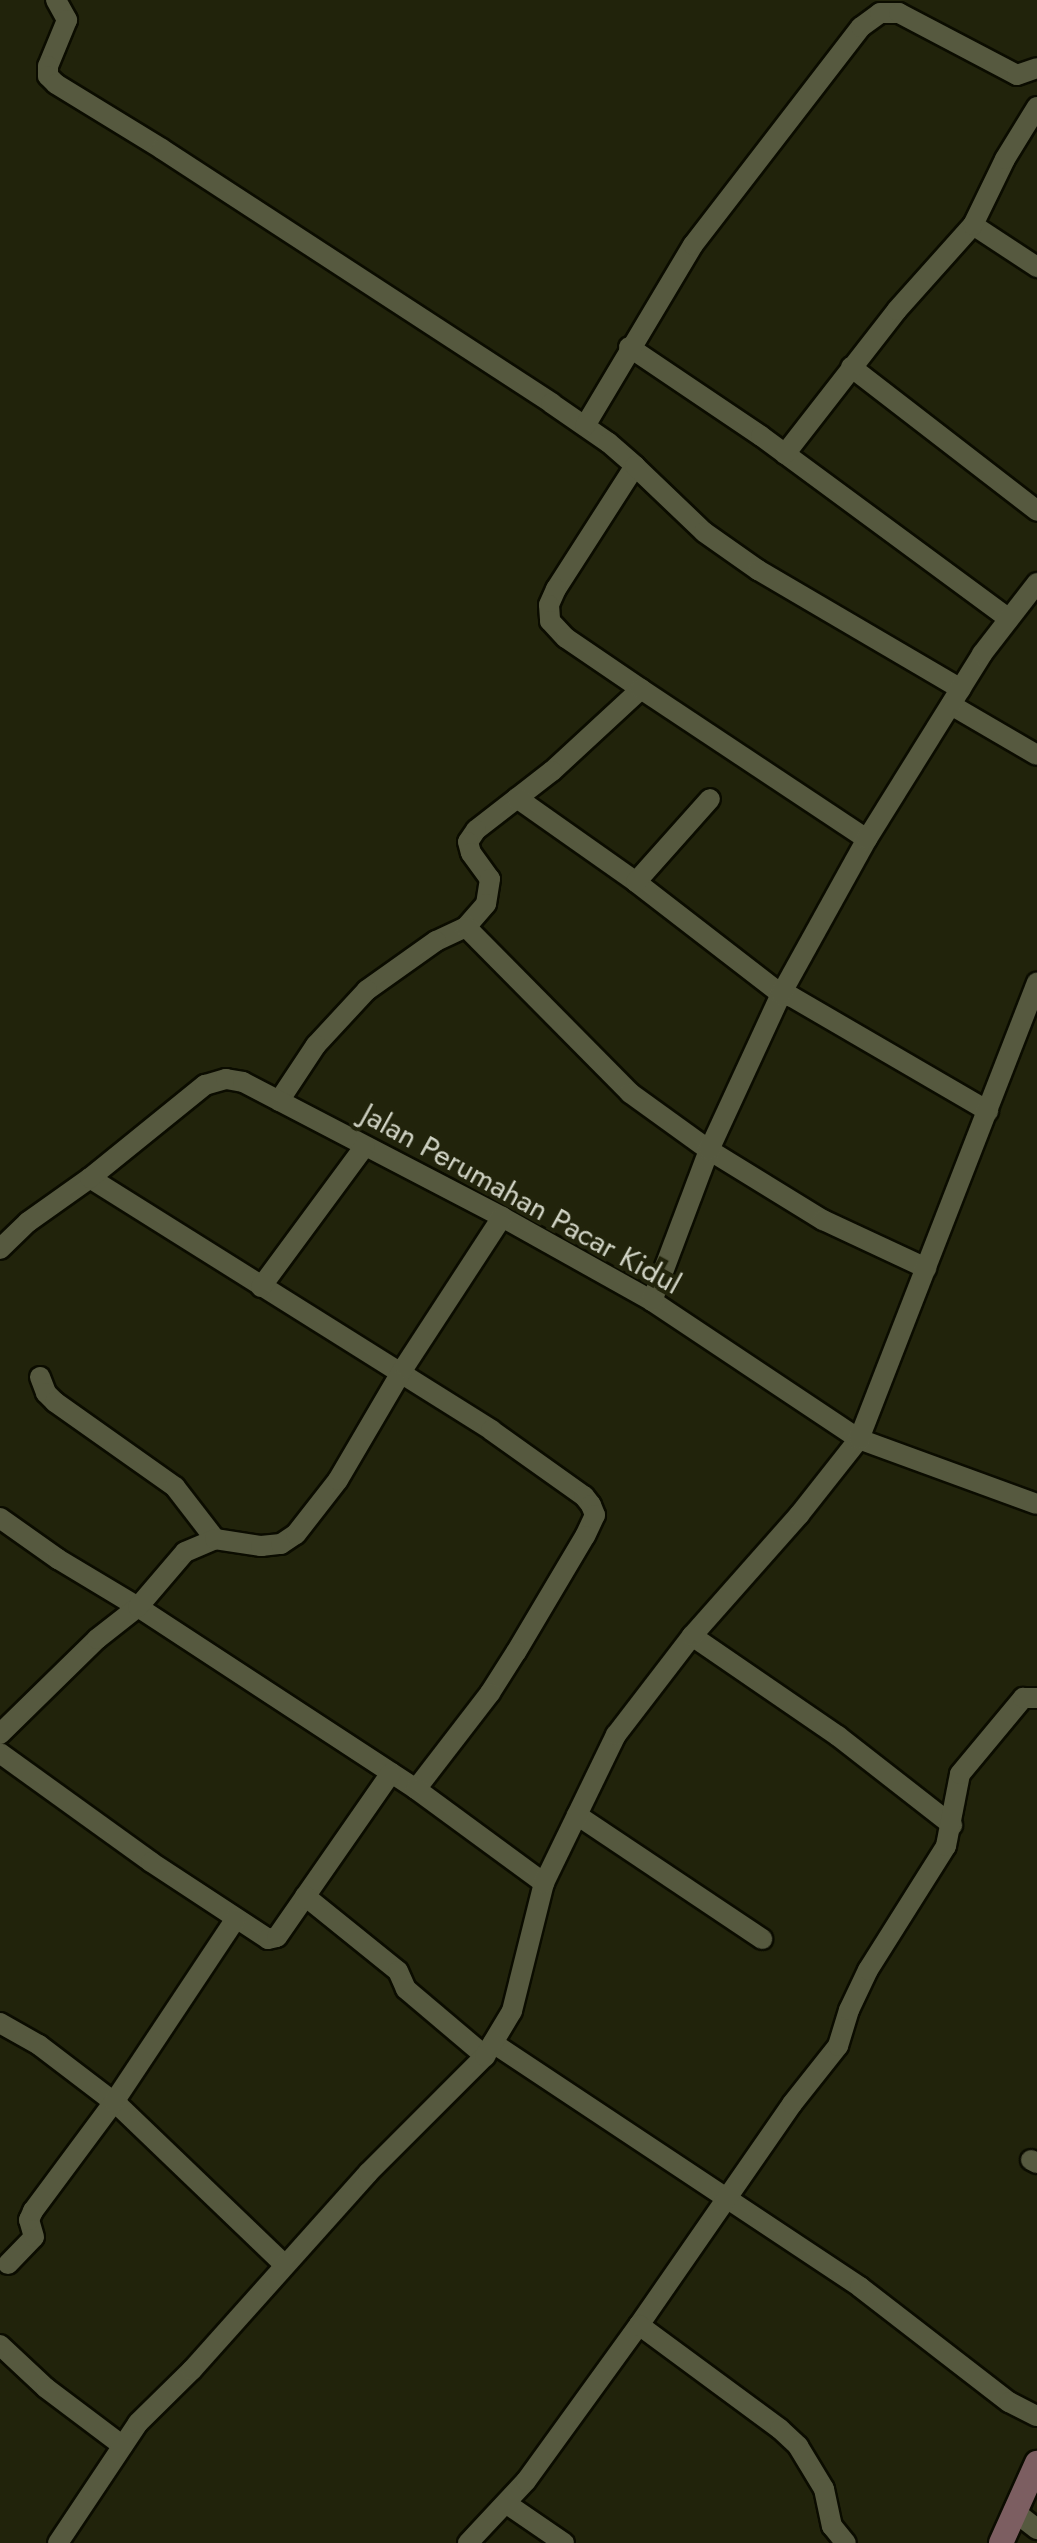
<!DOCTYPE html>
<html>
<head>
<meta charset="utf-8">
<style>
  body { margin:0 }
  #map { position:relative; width:1037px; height:2543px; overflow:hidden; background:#21230b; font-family:Jost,sans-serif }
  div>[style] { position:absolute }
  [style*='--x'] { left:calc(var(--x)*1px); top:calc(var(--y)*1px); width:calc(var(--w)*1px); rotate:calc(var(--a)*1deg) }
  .roads { filter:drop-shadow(2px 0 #0b0c00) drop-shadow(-2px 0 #0b0c00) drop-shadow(0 2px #0b0c00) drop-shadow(0 -2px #0b0c00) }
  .minor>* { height:20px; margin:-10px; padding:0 10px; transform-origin:10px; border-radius:10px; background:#56593f }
  .secondary>* { height:24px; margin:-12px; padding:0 12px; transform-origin:12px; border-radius:12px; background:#7c5e61 }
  span { translate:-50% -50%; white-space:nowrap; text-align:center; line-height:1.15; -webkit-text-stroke:8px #21230b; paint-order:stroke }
  .street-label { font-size:30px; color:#d0d3c4 }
</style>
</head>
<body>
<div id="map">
  <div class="roads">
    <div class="minor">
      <i style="--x:56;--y:0;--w:23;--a:61"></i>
      <i style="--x:67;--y:20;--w:50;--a:112.4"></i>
      <i style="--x:48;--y:66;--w:10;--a:90"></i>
      <i style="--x:48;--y:76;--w:11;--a:45"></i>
      <i style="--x:56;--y:84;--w:124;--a:31.5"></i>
      <i style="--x:162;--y:149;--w:465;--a:33.1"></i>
      <i style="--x:551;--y:403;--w:70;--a:34.6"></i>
      <i style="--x:609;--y:443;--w:35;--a:41"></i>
      <i style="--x:635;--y:466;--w:146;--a:122.7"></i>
      <i style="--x:556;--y:589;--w:17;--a:114"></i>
      <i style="--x:549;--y:605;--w:16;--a:86"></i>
      <i style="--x:550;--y:621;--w:23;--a:47"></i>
      <i style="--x:566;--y:638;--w:91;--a:34.2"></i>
      <i style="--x:641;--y:689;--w:121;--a:137.3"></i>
      <i style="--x:552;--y:771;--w:96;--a:142.2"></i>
      <i style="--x:476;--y:830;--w:14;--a:124"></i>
      <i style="--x:468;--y:842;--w:11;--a:75"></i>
      <i style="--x:471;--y:853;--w:32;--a:54"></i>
      <i style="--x:490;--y:879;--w:25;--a:99"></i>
      <i style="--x:486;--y:904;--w:30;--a:131"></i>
      <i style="--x:466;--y:927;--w:33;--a:155"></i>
      <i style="--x:436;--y:941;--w:85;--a:144.6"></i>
      <i style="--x:367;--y:990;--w:75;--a:132.8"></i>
      <i style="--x:316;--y:1045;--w:67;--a:123.5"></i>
      <i style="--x:973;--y:225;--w:77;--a:33.3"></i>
      <i style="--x:629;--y:347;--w:159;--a:34"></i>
      <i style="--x:761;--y:436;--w:308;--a:36.4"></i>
      <i style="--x:851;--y:367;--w:235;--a:37.7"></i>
      <i style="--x:585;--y:426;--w:211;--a:-59.2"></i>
      <i style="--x:693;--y:245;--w:275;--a:-52.4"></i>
      <i style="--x:861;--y:27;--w:24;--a:-36"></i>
      <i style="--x:880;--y:13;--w:19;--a:0"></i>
      <i style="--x:899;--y:13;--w:133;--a:27.7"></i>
      <i style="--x:1017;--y:75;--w:21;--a:-19"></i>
      <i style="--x:785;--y:454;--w:182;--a:-52.1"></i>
      <i style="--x:897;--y:310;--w:114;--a:-48.2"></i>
      <i style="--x:973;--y:225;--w:73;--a:-64.1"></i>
      <i style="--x:1005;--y:159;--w:61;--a:-58.4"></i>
      <i style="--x:635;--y:466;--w:95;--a:43.7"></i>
      <i style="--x:704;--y:532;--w:66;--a:35.1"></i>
      <i style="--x:758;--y:570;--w:235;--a:30.4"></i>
      <i style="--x:641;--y:689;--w:271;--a:33.6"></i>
      <i style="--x:951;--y:705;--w:99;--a:30.2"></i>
      <i style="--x:517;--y:798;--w:146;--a:35.2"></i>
      <i style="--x:636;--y:882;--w:183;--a:37.7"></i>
      <i style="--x:781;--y:994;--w:11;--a:15"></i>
      <i style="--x:792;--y:997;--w:227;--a:30.2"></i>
      <i style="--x:636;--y:882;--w:111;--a:-48.3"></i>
      <i style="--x:466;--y:927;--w:233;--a:45.3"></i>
      <i style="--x:630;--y:1093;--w:97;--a:35.8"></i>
      <i style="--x:709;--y:1150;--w:134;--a:31.6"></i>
      <i style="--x:823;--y:1220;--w:114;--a:25"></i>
      <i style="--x:90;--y:1178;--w:474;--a:32.1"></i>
      <i style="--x:491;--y:1430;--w:114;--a:35.4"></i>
      <i style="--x:584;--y:1496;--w:11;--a:52"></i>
      <i style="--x:591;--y:1505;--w:11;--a:68"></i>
      <i style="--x:595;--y:1515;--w:23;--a:115"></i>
      <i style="--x:585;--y:1536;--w:135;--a:120.7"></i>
      <i style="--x:516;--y:1652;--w:49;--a:122.4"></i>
      <i style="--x:490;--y:1693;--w:121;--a:127.6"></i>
      <i style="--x:0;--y:1249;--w:39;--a:-44"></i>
      <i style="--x:28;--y:1222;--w:76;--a:-35.4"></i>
      <i style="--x:90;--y:1178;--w:148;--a:-39"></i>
      <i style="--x:205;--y:1085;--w:22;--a:-16"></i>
      <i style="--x:226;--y:1079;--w:17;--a:10"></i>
      <i style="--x:243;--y:1082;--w:292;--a:27.5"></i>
      <i style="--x:502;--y:1217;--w:172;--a:29.2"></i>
      <i style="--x:652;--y:1301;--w:249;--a:33.7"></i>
      <i style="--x:859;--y:1439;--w:189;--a:20.1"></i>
      <i style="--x:261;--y:1287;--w:175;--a:-53.6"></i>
      <i style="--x:652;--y:1301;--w:161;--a:-69.3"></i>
      <i style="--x:709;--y:1150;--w:172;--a:-65.2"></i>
      <i style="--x:781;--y:994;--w:177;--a:-61"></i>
      <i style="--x:867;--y:839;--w:218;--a:-58.1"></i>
      <i style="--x:982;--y:654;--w:90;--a:-52.2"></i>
      <i style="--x:40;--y:1377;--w:17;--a:69"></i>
      <i style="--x:46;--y:1393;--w:13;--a:45"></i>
      <i style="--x:55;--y:1402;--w:147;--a:35.3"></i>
      <i style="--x:175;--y:1487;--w:66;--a:52.4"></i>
      <i style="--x:0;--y:1518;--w:71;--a:35.3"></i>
      <i style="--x:58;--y:1559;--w:93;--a:31"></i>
      <i style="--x:138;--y:1607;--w:332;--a:33.2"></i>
      <i style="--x:416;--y:1789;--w:159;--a:36.3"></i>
      <i style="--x:692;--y:1636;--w:177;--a:34.4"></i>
      <i style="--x:838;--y:1736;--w:145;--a:38"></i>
      <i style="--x:0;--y:1734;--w:136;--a:-44.4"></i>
      <i style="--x:97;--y:1639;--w:52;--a:-38"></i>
      <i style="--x:138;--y:1607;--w:72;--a:-49.5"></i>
      <i style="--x:185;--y:1552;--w:33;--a:-23"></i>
      <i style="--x:215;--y:1539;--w:47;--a:8.7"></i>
      <i style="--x:261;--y:1546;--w:20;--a:-6"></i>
      <i style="--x:281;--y:1544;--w:18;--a:-34"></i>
      <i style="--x:296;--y:1534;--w:68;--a:-52.1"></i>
      <i style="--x:338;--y:1480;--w:132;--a:-59.6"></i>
      <i style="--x:405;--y:1366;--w:178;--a:-56.9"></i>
      <i style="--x:0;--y:1753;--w:186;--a:35.8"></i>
      <i style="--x:151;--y:1862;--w:140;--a:33.3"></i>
      <i style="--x:268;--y:1939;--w:9;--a:-13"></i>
      <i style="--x:277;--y:1937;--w:200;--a:-55.2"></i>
      <i style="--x:577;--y:1815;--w:223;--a:33.8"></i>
      <i style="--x:305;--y:1896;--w:119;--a:38.9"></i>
      <i style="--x:398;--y:1971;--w:20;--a:66"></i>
      <i style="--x:406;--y:1989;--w:104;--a:40.3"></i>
      <i style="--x:0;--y:2023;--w:45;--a:29.4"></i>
      <i style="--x:39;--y:2045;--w:101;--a:37.3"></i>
      <i style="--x:119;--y:2106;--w:228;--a:43.8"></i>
      <i style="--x:493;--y:2043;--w:441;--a:33.6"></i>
      <i style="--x:860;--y:2287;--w:188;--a:37.7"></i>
      <i style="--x:1009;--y:2402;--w:31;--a:27"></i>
      <i style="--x:1031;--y:2160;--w:7;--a:27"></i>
      <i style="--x:8;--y:2264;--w:37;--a:-46"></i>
      <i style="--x:34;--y:2237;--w:18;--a:-106"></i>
      <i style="--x:29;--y:2220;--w:10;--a:-66"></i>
      <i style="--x:33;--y:2211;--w:136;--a:-53.4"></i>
      <i style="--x:114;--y:2102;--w:219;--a:-56.4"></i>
      <i style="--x:639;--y:2325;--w:269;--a:-55.3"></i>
      <i style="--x:792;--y:2104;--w:74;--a:-51.6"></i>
      <i style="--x:838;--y:2046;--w:38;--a:-73"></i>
      <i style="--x:849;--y:2010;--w:44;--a:-64.6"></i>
      <i style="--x:868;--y:1970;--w:146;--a:-57.8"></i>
      <i style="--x:946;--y:1846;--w:73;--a:-79"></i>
      <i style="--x:960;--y:1774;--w:99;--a:-50.3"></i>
      <i style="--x:1023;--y:1698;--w:14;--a:0"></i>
      <i style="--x:0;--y:2345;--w:63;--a:43.1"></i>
      <i style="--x:46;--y:2388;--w:96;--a:37"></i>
      <i style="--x:507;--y:2504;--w:69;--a:34.4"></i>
      <i style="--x:1015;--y:2512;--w:28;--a:38"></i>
      <i style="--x:58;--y:2543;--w:144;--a:-56.3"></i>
      <i style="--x:138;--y:2423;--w:76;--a:-44.5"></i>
      <i style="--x:192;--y:2370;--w:264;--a:-48.2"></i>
      <i style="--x:368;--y:2173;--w:165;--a:-45"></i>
      <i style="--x:485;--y:2056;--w:52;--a:-59"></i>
      <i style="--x:512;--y:2011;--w:132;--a:-76"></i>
      <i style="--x:544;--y:1883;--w:165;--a:-64.1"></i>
      <i style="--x:616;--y:1735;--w:125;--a:-52.5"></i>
      <i style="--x:692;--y:1636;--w:162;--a:-48.5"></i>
      <i style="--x:799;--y:1515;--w:97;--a:-51.7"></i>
      <i style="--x:859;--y:1439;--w:490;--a:-68.7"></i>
      <i style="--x:468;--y:2543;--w:85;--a:-46.9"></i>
      <i style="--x:526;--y:2481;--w:193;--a:-54.1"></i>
      <i style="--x:639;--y:2325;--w:175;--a:36.4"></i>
      <i style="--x:780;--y:2429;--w:25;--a:43"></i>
      <i style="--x:798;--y:2446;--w:50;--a:58.8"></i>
      <i style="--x:824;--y:2489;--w:38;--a:78"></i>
      <i style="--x:832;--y:2526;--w:22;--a:51"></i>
    </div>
    <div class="secondary">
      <i style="--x:1001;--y:2543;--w:88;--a:-65.8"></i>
    </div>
  </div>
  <div class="street-label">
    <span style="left:521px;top:1199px;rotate:29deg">Jalan Perumahan Pacar Kidul</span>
  </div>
</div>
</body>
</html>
